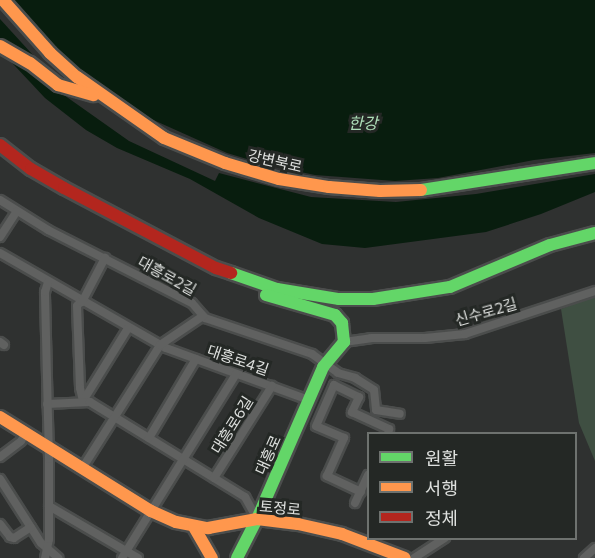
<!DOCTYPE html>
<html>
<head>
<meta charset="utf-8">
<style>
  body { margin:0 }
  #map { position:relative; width:595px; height:558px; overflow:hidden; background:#2f3130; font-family:Commissioner,"Noto Sans KR",sans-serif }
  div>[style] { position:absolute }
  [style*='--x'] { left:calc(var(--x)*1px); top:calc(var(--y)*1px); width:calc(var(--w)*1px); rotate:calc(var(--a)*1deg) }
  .green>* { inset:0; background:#3f4f42 }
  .water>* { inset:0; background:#081d0e }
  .pier>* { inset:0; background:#2f3130 }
  .roads { filter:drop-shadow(2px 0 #4b4d4c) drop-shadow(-2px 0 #4b4d4c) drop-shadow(0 2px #4b4d4c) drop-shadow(0 -2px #4b4d4c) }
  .street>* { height:8px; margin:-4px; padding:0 4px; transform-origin:4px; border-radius:4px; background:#606160 }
  .fast>* { height:12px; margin:-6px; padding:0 6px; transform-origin:6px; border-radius:6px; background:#63d668 }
  .slow>* { height:12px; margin:-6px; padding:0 6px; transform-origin:6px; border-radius:6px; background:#ff974d }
  .jam>* { height:12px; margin:-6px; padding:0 6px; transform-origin:6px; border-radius:6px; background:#b3261e }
  span { translate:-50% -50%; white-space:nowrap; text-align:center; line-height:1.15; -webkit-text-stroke:6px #242825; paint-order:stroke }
  .street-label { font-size:15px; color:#dee0de }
  .water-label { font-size:16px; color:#addeb8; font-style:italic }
  .legend { position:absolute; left:367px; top:432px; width:210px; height:108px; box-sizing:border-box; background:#242825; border:2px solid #6e726f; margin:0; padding:8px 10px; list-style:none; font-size:18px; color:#dee0de }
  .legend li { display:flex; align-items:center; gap:12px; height:30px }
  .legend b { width:30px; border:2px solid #6e726f }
</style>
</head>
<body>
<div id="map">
  <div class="green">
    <i style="clip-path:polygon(595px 296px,595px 461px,579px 423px,561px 309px)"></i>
  </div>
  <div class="water">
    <i style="clip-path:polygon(0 0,595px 0,595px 192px,541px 214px,486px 232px,365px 248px,322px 244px,259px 218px,190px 179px,117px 148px,86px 130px,45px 98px,0 50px)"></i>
  </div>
  <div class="pier">
    <i style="clip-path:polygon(0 0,33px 24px,78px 69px,149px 118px,227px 153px,267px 165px,315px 175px,395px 181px,438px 178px,534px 160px,595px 153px,595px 174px,476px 194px,396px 202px,311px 197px,219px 173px,215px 181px,129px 141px,54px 88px,42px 65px,0 19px)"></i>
  </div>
  <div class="roads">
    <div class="street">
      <i style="--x:0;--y:200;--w:57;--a:32"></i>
      <i style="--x:48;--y:230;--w:161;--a:26.9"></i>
      <i style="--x:192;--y:303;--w:20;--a:49"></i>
      <i style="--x:205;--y:318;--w:113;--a:18.6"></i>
      <i style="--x:312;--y:354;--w:32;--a:36"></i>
      <i style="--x:338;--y:373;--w:18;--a:16"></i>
      <i style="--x:355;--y:378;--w:22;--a:32"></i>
      <i style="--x:374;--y:390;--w:20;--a:84"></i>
      <i style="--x:376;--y:410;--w:24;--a:9"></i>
      <i style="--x:0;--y:237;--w:30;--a:-57"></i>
      <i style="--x:0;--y:253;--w:191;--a:29.8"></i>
      <i style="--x:166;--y:348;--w:152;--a:20"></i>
      <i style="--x:81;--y:301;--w:6;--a:129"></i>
      <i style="--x:77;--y:306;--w:82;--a:87.9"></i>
      <i style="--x:80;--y:388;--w:13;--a:77"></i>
      <i style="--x:82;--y:302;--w:50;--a:-62.4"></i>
      <i style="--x:0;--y:342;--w:5;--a:37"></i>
      <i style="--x:344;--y:342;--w:27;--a:-8"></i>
      <i style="--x:371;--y:338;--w:54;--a:0"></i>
      <i style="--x:425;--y:338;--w:40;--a:-5.7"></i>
      <i style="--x:465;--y:334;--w:137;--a:-18.3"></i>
      <i style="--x:83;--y:401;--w:86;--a:-58.3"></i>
      <i style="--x:47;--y:404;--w:43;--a:-2.7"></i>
      <i style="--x:90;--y:402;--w:182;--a:31.5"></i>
      <i style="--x:245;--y:497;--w:25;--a:61"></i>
      <i style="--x:149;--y:438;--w:92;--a:-59.3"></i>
      <i style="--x:0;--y:457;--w:26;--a:-37"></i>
      <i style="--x:21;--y:441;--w:9;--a:-58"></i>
      <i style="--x:83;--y:467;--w:144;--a:-57.7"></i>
      <i style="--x:160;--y:345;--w:52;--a:-34"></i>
      <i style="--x:214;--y:478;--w:109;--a:-57.8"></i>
      <i style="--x:0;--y:479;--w:76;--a:57.4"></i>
      <i style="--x:41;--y:543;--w:23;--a:41"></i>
      <i style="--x:361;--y:492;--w:38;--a:-155"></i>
      <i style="--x:327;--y:476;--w:42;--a:-65.9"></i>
      <i style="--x:344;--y:438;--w:30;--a:-157"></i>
      <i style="--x:316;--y:426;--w:45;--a:-66.3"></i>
      <i style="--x:334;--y:385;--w:28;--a:26"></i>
      <i style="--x:359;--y:397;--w:17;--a:115"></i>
      <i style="--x:352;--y:412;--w:41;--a:24.7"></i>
      <i style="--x:389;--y:429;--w:5;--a:101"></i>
      <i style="--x:355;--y:503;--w:31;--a:-65"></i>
      <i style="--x:49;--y:506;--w:103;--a:30.3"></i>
      <i style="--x:0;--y:524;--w:16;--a:52"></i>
      <i style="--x:10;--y:537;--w:4;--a:14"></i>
      <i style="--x:14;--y:538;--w:20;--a:-33"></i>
      <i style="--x:45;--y:558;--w:19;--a:-78"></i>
      <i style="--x:49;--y:539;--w:80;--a:-90"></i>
      <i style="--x:49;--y:459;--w:167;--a:-91.4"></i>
      <i style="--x:45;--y:292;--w:10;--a:-73"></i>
      <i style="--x:122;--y:558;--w:216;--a:-58.2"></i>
      <i style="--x:414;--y:558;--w:37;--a:-33"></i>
      <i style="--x:584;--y:558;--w:15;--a:-42"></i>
    </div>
    <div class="fast">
      <i style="--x:421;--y:190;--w:176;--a:-8.8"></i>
      <i style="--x:231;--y:273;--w:49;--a:19.2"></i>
      <i style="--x:277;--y:289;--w:63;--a:9.2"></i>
      <i style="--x:339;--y:299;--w:34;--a:0"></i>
      <i style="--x:373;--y:299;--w:78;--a:-8.9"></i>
      <i style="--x:450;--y:287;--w:108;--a:-22.8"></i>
      <i style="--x:550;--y:245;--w:47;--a:-14.9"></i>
      <i style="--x:266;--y:295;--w:72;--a:16.2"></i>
      <i style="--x:335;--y:315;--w:11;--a:49"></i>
      <i style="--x:342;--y:323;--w:19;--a:84"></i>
      <i style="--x:237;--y:558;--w:44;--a:-62.9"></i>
      <i style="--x:257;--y:519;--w:166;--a:-66.5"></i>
      <i style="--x:323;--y:367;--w:33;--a:-50"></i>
    </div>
    <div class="slow">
      <i style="--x:3;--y:0;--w:71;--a:48.4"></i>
      <i style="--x:50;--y:53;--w:36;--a:42"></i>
      <i style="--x:77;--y:77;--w:106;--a:35"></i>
      <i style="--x:164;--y:138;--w:66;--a:22.3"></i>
      <i style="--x:225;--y:163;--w:56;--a:16.5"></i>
      <i style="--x:279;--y:179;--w:51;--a:9.1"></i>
      <i style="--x:329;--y:187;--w:51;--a:4.5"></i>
      <i style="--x:380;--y:191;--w:41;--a:-1.4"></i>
      <i style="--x:0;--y:46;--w:34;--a:30"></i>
      <i style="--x:30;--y:63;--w:36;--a:38"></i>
      <i style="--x:58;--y:85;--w:37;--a:16"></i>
      <i style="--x:0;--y:417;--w:178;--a:31.9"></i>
      <i style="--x:151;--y:511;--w:27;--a:24"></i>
      <i style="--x:176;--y:522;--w:33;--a:11"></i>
      <i style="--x:208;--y:528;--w:50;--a:-10.4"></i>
      <i style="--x:257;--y:519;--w:41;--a:7"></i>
      <i style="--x:298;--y:524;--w:45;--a:12.8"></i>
      <i style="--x:342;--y:534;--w:67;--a:20.9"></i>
      <i style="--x:194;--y:527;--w:36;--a:60"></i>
    </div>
    <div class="jam">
      <i style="--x:0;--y:145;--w:39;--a:38"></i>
      <i style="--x:31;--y:169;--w:38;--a:30"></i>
      <i style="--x:64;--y:188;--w:172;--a:27.8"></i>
      <i style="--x:216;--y:268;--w:16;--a:18"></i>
    </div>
  </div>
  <div class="street-label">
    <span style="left:275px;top:161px;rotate:13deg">강변북로</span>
    <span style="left:167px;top:276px;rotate:29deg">대흥로2길</span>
    <span style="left:486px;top:312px;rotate:-16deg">신수로2길</span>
    <span style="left:238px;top:360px;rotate:19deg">대흥로4길</span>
    <span style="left:232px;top:425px;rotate:-58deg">대흥로6길</span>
    <span style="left:268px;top:455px;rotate:-66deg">대흥로</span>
    <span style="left:280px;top:508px;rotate:5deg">토정로</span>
  </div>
  <div class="water-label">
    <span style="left:363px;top:123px">한강</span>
  </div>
  <ul class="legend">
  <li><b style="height:8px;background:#63d668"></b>원활</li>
  <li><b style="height:8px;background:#ff974d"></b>서행</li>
  <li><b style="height:8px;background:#b3261e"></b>정체</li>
  </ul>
</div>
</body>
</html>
